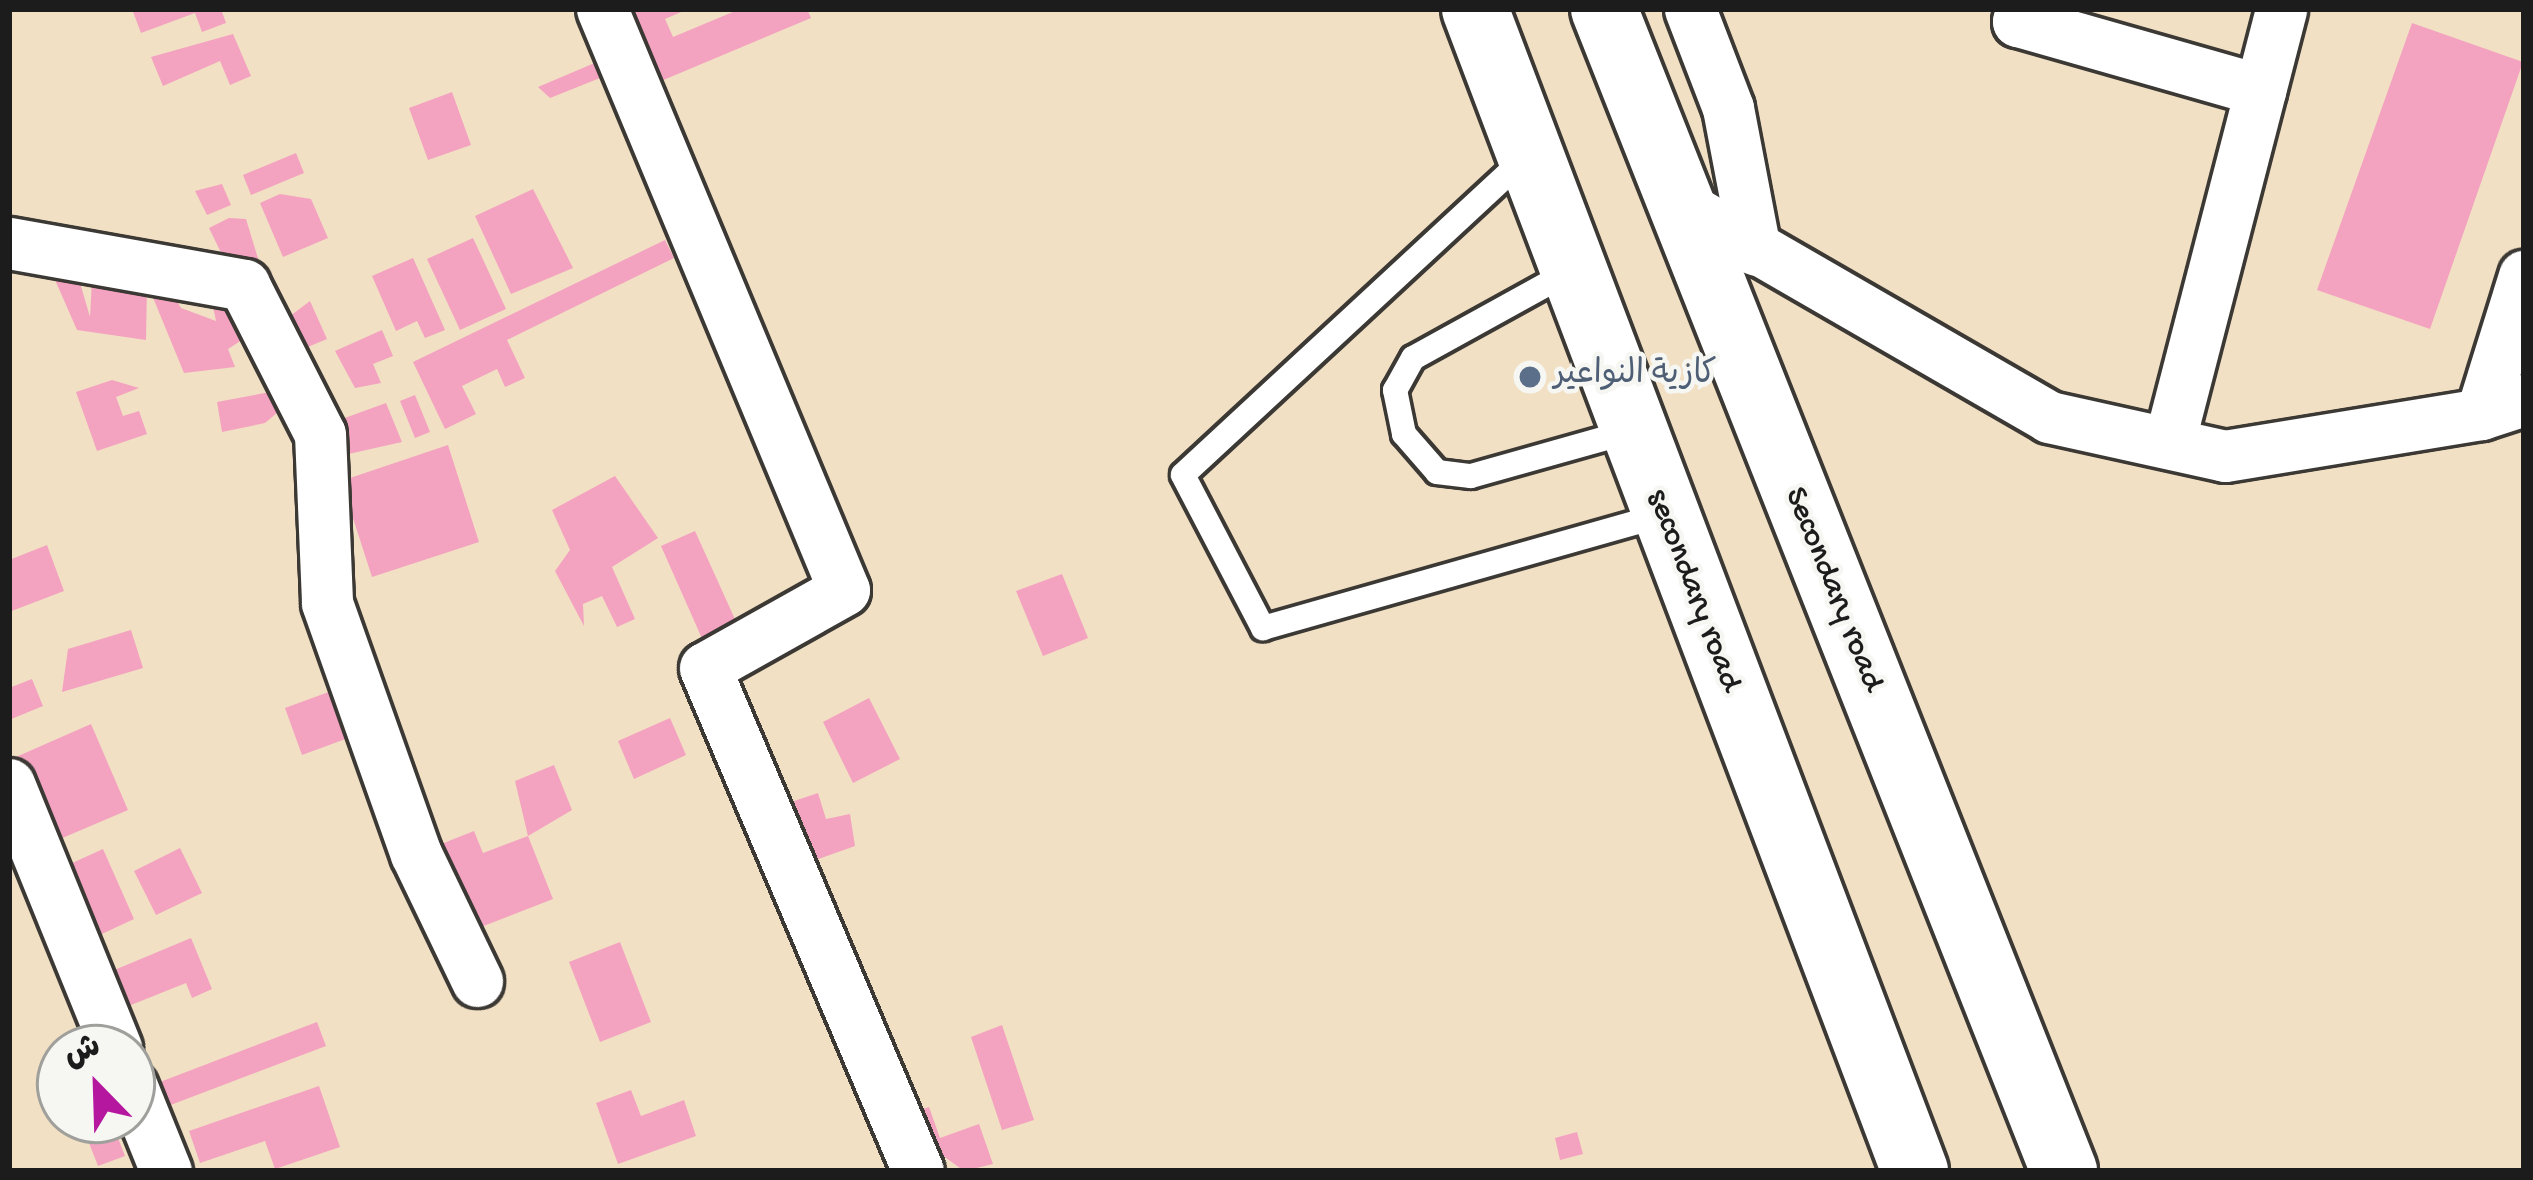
<!DOCTYPE html>
<html>
<head>
<meta charset="utf-8">
<style>
  body { margin:0 }
  #map { position:relative; width:2533px; height:1180px; overflow:hidden; background:#f2e0c4; font-family:"Gochi Hand","Playpen Sans Arabic",sans-serif }
  div>[style] { position:absolute }
  [style*='--x'] { left:calc(var(--x)*1px); top:calc(var(--y)*1px); width:calc(var(--w)*1px); rotate:calc(var(--a)*1deg) }
  .building>* { inset:0; background:#f3a2c0 }
  .roads { filter:drop-shadow(3px 0 #3c3935) drop-shadow(-3px 0 #3c3935) drop-shadow(0 3px #3c3935) drop-shadow(0 -3px #3c3935) }
  .lane>* { height:24px; margin:-12px; padding:0 12px; transform-origin:12px; border-radius:12px; background:#fff }
  .street>* { height:51px; margin:-25.5px; padding:0 25.5px; transform-origin:25.5px; border-radius:25.5px; background:#fff }
  .primary>* { height:66px; margin:-33px; padding:0 33px; transform-origin:33px; border-radius:33px; background:#fff }
  .dots>* { width:33px; height:33px; translate:-50% -50%; box-sizing:border-box; border:6px solid #f6f6f2; border-radius:50% }
  span { translate:-50% -50%; white-space:nowrap; text-align:center; line-height:1.15; -webkit-text-stroke:9px #f6f6f2; paint-order:stroke }
  .service-label { font-size:33px; color:#4e5e75 }
  .left { translate:0 -50%; text-align:left }
  .street-label { font-size:33px; color:#1c1c1c }
  .frame { position:absolute; inset:0; border:12px solid #1c1c1c; pointer-events:none }
  .north { position:absolute; left:36px; top:1024px; width:120px; height:120px; box-sizing:border-box; background:#f6f6f2; border:3px solid #9f9f9c; border-radius:50%; rotate:337deg; font-size:33px; font-weight:700; line-height:48px; text-align:center; color:#1c1c1c }
  .north::after { content:''; display:block; margin:auto; width:42px; height:54px; background:#b5179e; clip-path:polygon(50% 0,100% 100%,50% 72%,0 100%) }
</style>
</head>
<body>
<div id="map">
  <div class="building">
    <i style="clip-path:polygon(132px 9px,221px 9px,226px 23px,202px 32px,195px 13px,141px 33px)"></i>
    <i style="clip-path:polygon(630px 9px,688px 9px,665px 19px,673px 37px,740px 9px,807px 9px,811px 18px,661px 81px)"></i>
    <i style="clip-path:polygon(2412px 23px,2523px 62px,2430px 329px,2317px 290px)"></i>
    <i style="clip-path:polygon(233px 34px,251px 76px,230px 85px,220px 61px,163px 86px,151px 57px)"></i>
    <i style="clip-path:polygon(604px 59px,615px 72px,550px 98px,538px 87px)"></i>
    <i style="clip-path:polygon(452px 92px,471px 145px,428px 160px,409px 108px)"></i>
    <i style="clip-path:polygon(296px 153px,304px 173px,251px 195px,243px 175px)"></i>
    <i style="clip-path:polygon(222px 184px,231px 205px,207px 215px,195px 191px)"></i>
    <i style="clip-path:polygon(533px 189px,573px 268px,511px 294px,475px 216px)"></i>
    <i style="clip-path:polygon(280px 194px,311px 199px,328px 238px,283px 257px,260px 203px)"></i>
    <i style="clip-path:polygon(229px 218px,246px 219px,260px 265px,228px 267px,209px 228px)"></i>
    <i style="clip-path:polygon(473px 238px,506px 309px,460px 330px,427px 259px)"></i>
    <i style="clip-path:polygon(665px 240px,674px 258px,507px 340px,525px 378px,505px 387px,497px 369px,462px 386px,476px 414px,445px 429px,413px 362px)"></i>
    <i style="clip-path:polygon(413px 258px,445px 330px,425px 338px,417px 321px,396px 331px,372px 276px)"></i>
    <i style="clip-path:polygon(52px 273px,78px 276px,90px 317px,92px 280px,147px 283px,146px 340px,77px 330px)"></i>
    <i style="clip-path:polygon(147px 283px,169px 287px,181px 308px,216px 321px,211px 297px,237px 311px,245px 338px,228px 349px,235px 367px,184px 373px)"></i>
    <i style="clip-path:polygon(310px 301px,327px 339px,279px 359px,278px 325px)"></i>
    <i style="clip-path:polygon(382px 330px,393px 356px,373px 364px,381px 383px,355px 388px,335px 351px)"></i>
    <i style="clip-path:polygon(112px 380px,139px 388px,116px 397px,123px 416px,139px 411px,147px 434px,97px 451px,76px 392px)"></i>
    <i style="clip-path:polygon(270px 392px,284px 407px,265px 423px,222px 432px,217px 402px)"></i>
    <i style="clip-path:polygon(415px 395px,430px 432px,415px 438px,400px 401px)"></i>
    <i style="clip-path:polygon(386px 403px,402px 442px,344px 455px,331px 423px)"></i>
    <i style="clip-path:polygon(448px 445px,479px 542px,372px 577px,341px 481px)"></i>
    <i style="clip-path:polygon(615px 476px,658px 538px,612px 567px,635px 619px,617px 627px,602px 596px,583px 604px,584px 626px,555px 571px,570px 550px,552px 510px)"></i>
    <i style="clip-path:polygon(695px 531px,739px 628px,704px 643px,661px 546px)"></i>
    <i style="clip-path:polygon(47px 545px,64px 591px,9px 612px,9px 560px)"></i>
    <i style="clip-path:polygon(1062px 574px,1088px 638px,1043px 656px,1016px 591px)"></i>
    <i style="clip-path:polygon(131px 630px,143px 668px,62px 692px,68px 649px)"></i>
    <i style="clip-path:polygon(32px 679px,43px 706px,9px 720px,9px 688px)"></i>
    <i style="clip-path:polygon(334px 690px,351px 737px,302px 755px,285px 708px)"></i>
    <i style="clip-path:polygon(869px 698px,900px 759px,853px 783px,823px 722px)"></i>
    <i style="clip-path:polygon(670px 718px,686px 755px,634px 779px,618px 741px)"></i>
    <i style="clip-path:polygon(91px 724px,128px 810px,53px 842px,16px 757px)"></i>
    <i style="clip-path:polygon(554px 765px,572px 810px,528px 836px,553px 899px,450px 939px,416px 854px,474px 831px,483px 853px,528px 836px,515px 781px)"></i>
    <i style="clip-path:polygon(818px 793px,826px 819px,850px 814px,855px 846px,810px 862px,788px 803px)"></i>
    <i style="clip-path:polygon(180px 848px,202px 893px,156px 915px,134px 871px)"></i>
    <i style="clip-path:polygon(103px 849px,134px 919px,89px 940px,57px 870px)"></i>
    <i style="clip-path:polygon(191px 938px,212px 989px,192px 998px,186px 983px,126px 1007px,112px 971px)"></i>
    <i style="clip-path:polygon(620px 942px,651px 1022px,600px 1042px,569px 962px)"></i>
    <i style="clip-path:polygon(317px 1022px,326px 1046px,168px 1106px,160px 1082px)"></i>
    <i style="clip-path:polygon(1002px 1025px,1034px 1120px,1002px 1130px,971px 1037px)"></i>
    <i style="clip-path:polygon(60px 1076px,60px 1118px,51px 1122px,37px 1085px)"></i>
    <i style="clip-path:polygon(319px 1086px,340px 1147px,275px 1169px,265px 1141px,200px 1163px,189px 1131px)"></i>
    <i style="clip-path:polygon(631px 1090px,641px 1116px,684px 1100px,696px 1136px,618px 1164px,596px 1103px)"></i>
    <i style="clip-path:polygon(929px 1107px,940px 1138px,979px 1124px,993px 1164px,964px 1171px,942px 1155px,925px 1161px,909px 1114px)"></i>
    <i style="clip-path:polygon(80px 1120px,111px 1120px,125px 1156px,98px 1166px)"></i>
    <i style="clip-path:polygon(1577px 1132px,1583px 1154px,1560px 1160px,1555px 1138px)"></i>
  </div>
  <div class="roads">
    <div class="lane">
      <i style="--x:1525;--y:158;--w:466;--a:137.2"></i>
      <i style="--x:1183;--y:475;--w:173;--a:62.4"></i>
      <i style="--x:1263;--y:628;--w:415;--a:-15.8"></i>
      <i style="--x:1569;--y:272;--w:178;--a:151.1"></i>
      <i style="--x:1413;--y:358;--w:37;--a:119"></i>
      <i style="--x:1395;--y:390;--w:45;--a:78.4"></i>
      <i style="--x:1404;--y:434;--w:50;--a:49"></i>
      <i style="--x:1437;--y:472;--w:34;--a:7"></i>
      <i style="--x:1471;--y:476;--w:166;--a:-15.7"></i>
    </div>
    <div class="street">
      <i style="--x:602;--y:9;--w:629;--a:67.39"></i>
      <i style="--x:844;--y:590;--w:159;--a:150.7"></i>
      <i style="--x:705;--y:668;--w:546;--a:67.05"></i>
      <i style="--x:1690;--y:9;--w:106;--a:69"></i>
      <i style="--x:1728;--y:108;--w:144;--a:79.2"></i>
      <i style="--x:2022;--y:9;--w:13;--a:108"></i>
      <i style="--x:2018;--y:21;--w:252;--a:15.9"></i>
      <i style="--x:1677;--y:202;--w:430;--a:30"></i>
      <i style="--x:2049;--y:417;--w:180;--a:12.5"></i>
      <i style="--x:2225;--y:456;--w:259;--a:-9.3"></i>
      <i style="--x:2481;--y:414;--w:45;--a:-18"></i>
      <i style="--x:9;--y:243;--w:239;--a:10.1"></i>
      <i style="--x:244;--y:285;--w:167;--a:63"></i>
      <i style="--x:320;--y:434;--w:169;--a:87.6"></i>
      <i style="--x:327;--y:603;--w:266;--a:70.5"></i>
      <i style="--x:416;--y:854;--w:141;--a:64.3"></i>
      <i style="--x:2481;--y:414;--w:145;--a:-72.7"></i>
      <i style="--x:2169;--y:443;--w:448;--a:-75.5"></i>
      <i style="--x:9;--y:784;--w:285;--a:67.9"></i>
      <i style="--x:132;--y:1087;--w:91;--a:68"></i>
    </div>
    <div class="primary">
      <i style="--x:1475;--y:9;--w:1243;--a:69.26"></i>
      <i style="--x:1604;--y:9;--w:1250;--a:68.4"></i>
    </div>
  </div>
  <div class="dots">
    <i style="left:1530px;top:377px;background:#5c6f8a"></i>
  </div>
  <div class="service-label">
    <span class="left" style="left:1554px;top:377px">كازية النواعير</span>
  </div>
  <div class="street-label">
    <span style="left:1832px;top:590px;rotate:68deg">Secondary road</span>
    <span style="left:1692px;top:591px;rotate:69deg">secondary road</span>
  </div>
  <div class="frame"></div>
  <div class="north">ش</div>
</div>
</body>
</html>
